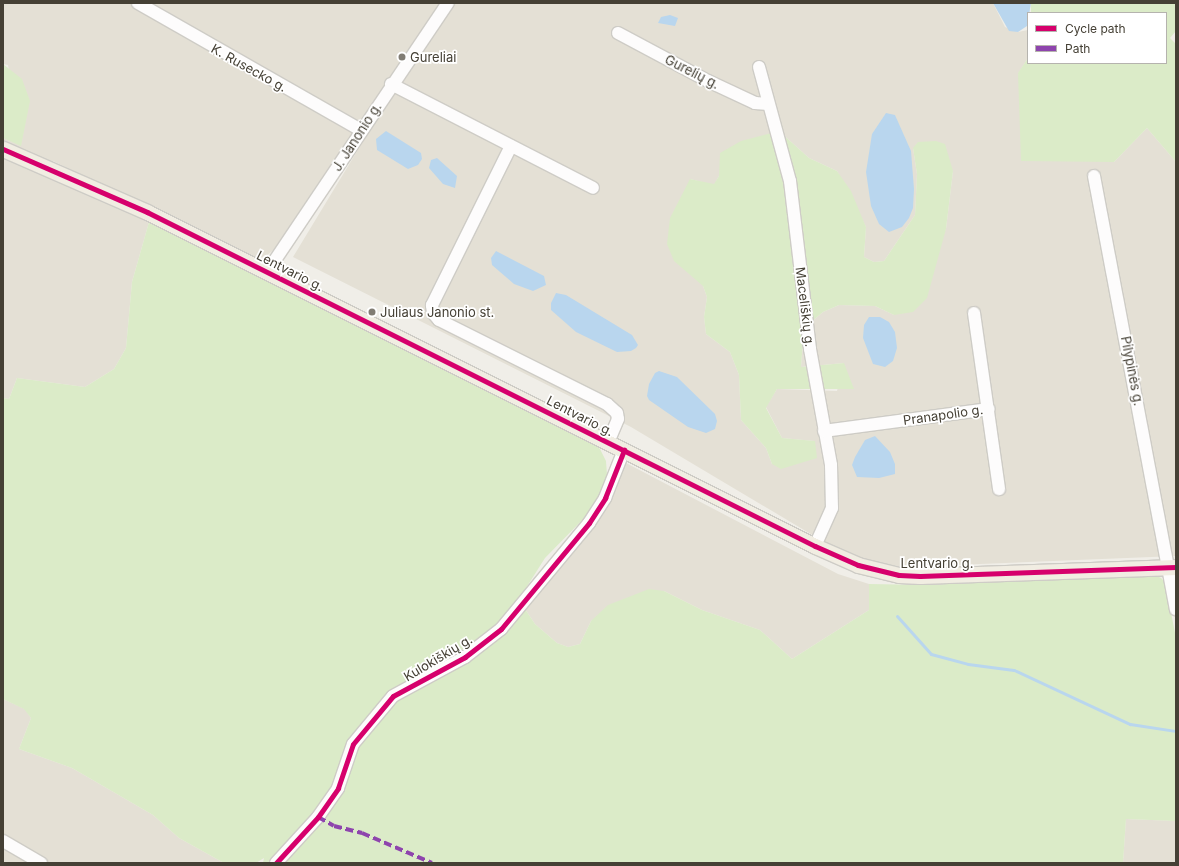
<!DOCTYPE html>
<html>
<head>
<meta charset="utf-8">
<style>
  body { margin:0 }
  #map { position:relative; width:1179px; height:866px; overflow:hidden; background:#f0eee8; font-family:Inter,sans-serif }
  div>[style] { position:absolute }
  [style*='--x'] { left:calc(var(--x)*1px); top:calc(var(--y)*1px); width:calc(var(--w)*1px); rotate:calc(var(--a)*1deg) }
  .residential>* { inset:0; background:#e4e0d5 }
  .green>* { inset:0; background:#dbebc8 }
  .water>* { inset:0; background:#b9d6ee }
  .stream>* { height:3px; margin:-1.5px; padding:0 1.5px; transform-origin:1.5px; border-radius:1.5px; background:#b9d6ee }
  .roads { filter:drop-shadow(1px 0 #ceccc6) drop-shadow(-1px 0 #ceccc6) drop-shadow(0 1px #ceccc6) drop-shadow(0 -1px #ceccc6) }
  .minor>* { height:12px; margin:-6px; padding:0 6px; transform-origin:6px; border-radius:6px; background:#fdfcfc }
  .major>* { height:15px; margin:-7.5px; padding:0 7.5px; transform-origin:7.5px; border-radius:7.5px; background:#f1ede2 }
  .quiet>* { height:4px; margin-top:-2px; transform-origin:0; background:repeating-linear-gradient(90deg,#8e44ad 0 8px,transparent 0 12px) }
  .cycleway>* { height:5px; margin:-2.5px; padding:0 2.5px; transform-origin:2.5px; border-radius:2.5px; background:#d6006c }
  .dots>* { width:11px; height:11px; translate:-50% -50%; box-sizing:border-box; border:2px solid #fff; border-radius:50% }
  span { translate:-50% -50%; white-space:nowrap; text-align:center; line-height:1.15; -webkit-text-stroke:3.5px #fff; paint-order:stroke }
  .poi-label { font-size:13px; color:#454035 }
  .left { translate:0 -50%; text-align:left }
  .street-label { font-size:13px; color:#454035 }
  .frame { position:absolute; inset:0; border:4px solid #454035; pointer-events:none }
  .legend { position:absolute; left:1027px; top:12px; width:140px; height:52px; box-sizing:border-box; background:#fff; border:1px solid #b5b3ae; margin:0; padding:5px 7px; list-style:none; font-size:12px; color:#454035 }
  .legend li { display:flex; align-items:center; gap:8px; height:20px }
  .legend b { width:20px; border:1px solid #b5b3ae }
</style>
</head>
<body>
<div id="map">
  <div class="residential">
    <i style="clip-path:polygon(3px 3px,441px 3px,276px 248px,265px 257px,255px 257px,53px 161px,52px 178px,149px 222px,132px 282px,126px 348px,114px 369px,85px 387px,17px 378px,9px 399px,3px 398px,3px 138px,21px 145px,8px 65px,3px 64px)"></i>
    <i style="clip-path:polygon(evenodd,454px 3px,993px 3px,1005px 27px,1018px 32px,1028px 30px,1028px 58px,1018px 74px,1114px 162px,1147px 128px,1176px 162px,1176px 556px,904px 567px,871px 562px,836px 549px,631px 427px,293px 257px,399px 82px,454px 3px,779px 131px,809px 158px,837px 171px,866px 227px,864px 257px,874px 262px,884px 261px,915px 215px,917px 174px,913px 148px,953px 171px,946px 229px,894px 315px,875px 306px,839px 305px,823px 312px,804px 328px,801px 367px,844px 363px,837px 391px,777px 389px,766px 407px,782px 438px,814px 441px,772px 464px,766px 448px,741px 420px,739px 375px,730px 352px,706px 334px,704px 317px,707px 297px,703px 286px,690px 179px,714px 185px,719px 176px,761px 137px,779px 131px)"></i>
    <i style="clip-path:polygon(626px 463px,838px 574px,869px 584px,869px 610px,792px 659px,760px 630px,702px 610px,664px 591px,591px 621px,580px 644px,568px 647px,557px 643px,535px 624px,525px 609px,574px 552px,609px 504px)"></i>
    <i style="clip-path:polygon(3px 699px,25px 709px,31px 718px,19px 749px,72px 768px,153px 815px,179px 838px,224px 863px,3px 863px)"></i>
    <i style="clip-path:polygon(1126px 819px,1176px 821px,1176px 863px,1123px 863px)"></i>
  </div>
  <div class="green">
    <i style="clip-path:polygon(1031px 3px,1176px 3px,1176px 31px,1170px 38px,1176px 44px,1176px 162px,1147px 128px,1114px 162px,1021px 161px,1018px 73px,1028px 58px,1028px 63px,1166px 63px,1166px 13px,1031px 13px)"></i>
    <i style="clip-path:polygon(3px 64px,22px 79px,30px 101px,21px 146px,3px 138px)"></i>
    <i style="clip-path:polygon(779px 131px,809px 158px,837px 171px,851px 191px,866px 227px,864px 257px,874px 262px,884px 261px,915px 215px,917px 174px,913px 148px,918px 142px,936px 141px,945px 144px,953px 171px,946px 229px,927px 298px,913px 312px,894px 315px,875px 306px,839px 305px,823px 312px,804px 328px,801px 367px,844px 363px,854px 389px,777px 389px,766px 408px,782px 438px,815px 441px,817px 458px,781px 469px,772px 464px,766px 448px,741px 420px,739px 375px,730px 352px,706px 334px,704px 317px,707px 297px,703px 286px,674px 261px,667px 244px,670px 218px,690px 179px,714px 184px,719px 176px,720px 153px,741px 141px)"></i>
    <i style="clip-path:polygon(149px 222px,591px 441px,600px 449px,606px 461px,607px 475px,602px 493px,594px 508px,545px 558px,526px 588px,525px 609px,535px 624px,557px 643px,568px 647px,580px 644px,591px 621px,608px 605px,649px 589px,664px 591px,702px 610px,760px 630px,792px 659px,869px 610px,869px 584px,926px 585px,1155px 575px,1161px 578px,1165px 582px,1176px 638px,1176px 821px,1126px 819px,1123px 863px,263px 863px,264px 858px,256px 863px,224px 863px,179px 838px,153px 815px,72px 768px,19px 749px,31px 718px,24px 709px,3px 699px,3px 398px,9px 399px,17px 378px,85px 387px,114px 369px,126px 348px,132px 282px)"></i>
  </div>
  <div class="water">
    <i style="clip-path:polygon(993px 3px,1031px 3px,1027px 26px,1018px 32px,1009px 31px)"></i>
    <i style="clip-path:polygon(670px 15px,678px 18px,675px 26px,658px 23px,661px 17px)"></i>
    <i style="clip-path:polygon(886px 113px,895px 115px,911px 151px,914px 189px,913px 208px,909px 218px,902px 227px,889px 232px,879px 224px,871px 206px,866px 172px,872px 134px)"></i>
    <i style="clip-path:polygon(386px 131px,421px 153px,422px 159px,418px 165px,408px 169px,377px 150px,376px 139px)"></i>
    <i style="clip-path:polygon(437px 158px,457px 176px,455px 188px,443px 184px,429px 168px,431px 160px)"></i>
    <i style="clip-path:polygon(496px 251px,544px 276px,546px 285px,533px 291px,514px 284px,492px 265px,491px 258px)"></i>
    <i style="clip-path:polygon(556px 293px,566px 295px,632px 335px,638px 345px,636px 348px,631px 351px,617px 352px,576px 332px,551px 310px,551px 303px)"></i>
    <i style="clip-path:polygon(869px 317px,880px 317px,889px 322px,895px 332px,897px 348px,893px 361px,885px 367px,873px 364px,863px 338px,864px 325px)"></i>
    <i style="clip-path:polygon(659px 371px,677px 377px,715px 414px,717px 421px,715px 429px,706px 433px,688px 427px,649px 400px,647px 396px,649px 384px,655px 373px)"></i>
    <i style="clip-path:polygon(875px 436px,890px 452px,895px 464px,895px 474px,879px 478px,857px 477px,852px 465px,855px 457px,865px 440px)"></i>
  </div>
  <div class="stream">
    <i style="--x:897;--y:616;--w:51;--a:48.2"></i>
    <i style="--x:931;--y:654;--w:38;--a:15"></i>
    <i style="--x:968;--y:664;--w:46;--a:7.4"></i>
    <i style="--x:1014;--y:670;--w:128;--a:25"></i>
    <i style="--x:1130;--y:724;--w:47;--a:8.7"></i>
  </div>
  <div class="roads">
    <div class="minor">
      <i style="--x:138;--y:3;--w:257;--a:29.7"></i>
      <i style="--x:618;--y:33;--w:102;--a:28.1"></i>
      <i style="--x:708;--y:81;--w:52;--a:25.1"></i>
      <i style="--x:755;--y:103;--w:13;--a:4"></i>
      <i style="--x:759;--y:67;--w:118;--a:74.8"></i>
      <i style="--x:790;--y:181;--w:169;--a:83.2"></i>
      <i style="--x:810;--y:349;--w:118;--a:79.7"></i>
      <i style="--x:831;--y:465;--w:43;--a:88.7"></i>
      <i style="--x:832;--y:508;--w:42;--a:114.1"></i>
      <i style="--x:391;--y:84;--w:227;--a:27.2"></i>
      <i style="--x:511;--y:146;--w:178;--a:116.4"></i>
      <i style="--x:432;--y:305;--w:8;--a:83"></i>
      <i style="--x:433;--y:313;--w:9;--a:49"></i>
      <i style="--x:439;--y:320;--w:188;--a:26.6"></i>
      <i style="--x:607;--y:404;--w:13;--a:42"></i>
      <i style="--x:617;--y:413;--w:6;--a:81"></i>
      <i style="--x:618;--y:419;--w:26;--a:113"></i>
      <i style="--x:1094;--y:176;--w:441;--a:79.3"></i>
      <i style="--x:267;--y:272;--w:324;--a:-56.1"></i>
      <i style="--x:974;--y:313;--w:178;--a:81.9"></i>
      <i style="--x:824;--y:431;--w:166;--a:-7.6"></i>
      <i style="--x:3;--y:841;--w:44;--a:30.1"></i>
      <i style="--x:276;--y:863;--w:62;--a:-47.6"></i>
      <i style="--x:318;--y:817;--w:35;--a:-55"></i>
      <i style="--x:338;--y:788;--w:46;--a:-71.2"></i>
      <i style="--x:353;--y:744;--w:62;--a:-50.2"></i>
      <i style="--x:393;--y:696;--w:82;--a:-28.4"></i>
      <i style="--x:465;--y:657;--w:46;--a:-37.9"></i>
      <i style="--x:501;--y:629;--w:138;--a:-50.3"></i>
      <i style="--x:589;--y:523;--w:30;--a:-57"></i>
      <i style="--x:605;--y:498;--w:52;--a:-68.4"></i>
    </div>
    <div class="major">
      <i style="--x:3;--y:149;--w:157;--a:23.6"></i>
      <i style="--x:147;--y:212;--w:747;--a:26.57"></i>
      <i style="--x:815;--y:546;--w:47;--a:23.8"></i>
      <i style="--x:858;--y:565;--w:42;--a:13.7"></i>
      <i style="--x:899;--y:575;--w:21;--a:3"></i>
      <i style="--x:920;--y:576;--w:256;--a:-2"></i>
    </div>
  </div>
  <div class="quiet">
    <i style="--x:318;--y:817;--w:18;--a:29"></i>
    <i style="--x:334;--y:826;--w:29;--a:14"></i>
    <i style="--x:362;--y:833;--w:76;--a:23.2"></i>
  </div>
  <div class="cycleway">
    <i style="--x:3;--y:149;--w:157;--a:23.6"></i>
    <i style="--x:147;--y:212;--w:747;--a:26.57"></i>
    <i style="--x:815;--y:546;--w:47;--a:23.8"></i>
    <i style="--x:858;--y:565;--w:42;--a:13.7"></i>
    <i style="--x:899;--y:575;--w:21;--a:3"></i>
    <i style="--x:920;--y:576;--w:256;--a:-2"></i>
    <i style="--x:276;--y:863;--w:62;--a:-47.6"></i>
    <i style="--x:318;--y:817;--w:35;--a:-55"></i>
    <i style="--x:338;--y:788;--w:46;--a:-71.2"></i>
    <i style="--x:353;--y:744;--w:62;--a:-50.2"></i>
    <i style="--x:393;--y:696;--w:82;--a:-28.4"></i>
    <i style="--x:465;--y:657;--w:46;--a:-37.9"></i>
    <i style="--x:501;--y:629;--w:138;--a:-50.3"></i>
    <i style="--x:589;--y:523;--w:30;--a:-57"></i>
    <i style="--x:605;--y:498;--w:52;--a:-68.4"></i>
  </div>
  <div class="dots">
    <i style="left:402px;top:57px;background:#817d74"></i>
    <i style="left:372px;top:312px;background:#817d74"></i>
  </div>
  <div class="poi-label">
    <span class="left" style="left:410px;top:57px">Gureliai</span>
    <span class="left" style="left:380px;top:312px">Juliaus Janonio st.</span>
  </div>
  <div class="street-label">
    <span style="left:249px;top:68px;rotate:29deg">K. Rusecko g.</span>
    <span style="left:692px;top:72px;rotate:27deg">Gurelių g.</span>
    <span style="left:357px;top:137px;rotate:-57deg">J. Janonio g.</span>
    <span style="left:290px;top:271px;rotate:27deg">Lentvario g.</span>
    <span style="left:805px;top:307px;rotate:83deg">Maceliškių g.</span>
    <span style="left:1132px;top:371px;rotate:79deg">Pilypinės g.</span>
    <span style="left:943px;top:415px;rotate:-8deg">Pranapolio g.</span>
    <span style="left:580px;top:416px;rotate:27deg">Lentvario g.</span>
    <span style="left:937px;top:563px">Lentvario g.</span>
    <span style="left:438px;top:658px;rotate:-31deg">Kulokiškių g.</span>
  </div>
  <div class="frame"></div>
  <ul class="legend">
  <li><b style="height:5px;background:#d6006c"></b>Cycle path</li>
  <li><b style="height:5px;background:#8e44ad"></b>Path</li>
  </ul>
</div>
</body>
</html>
